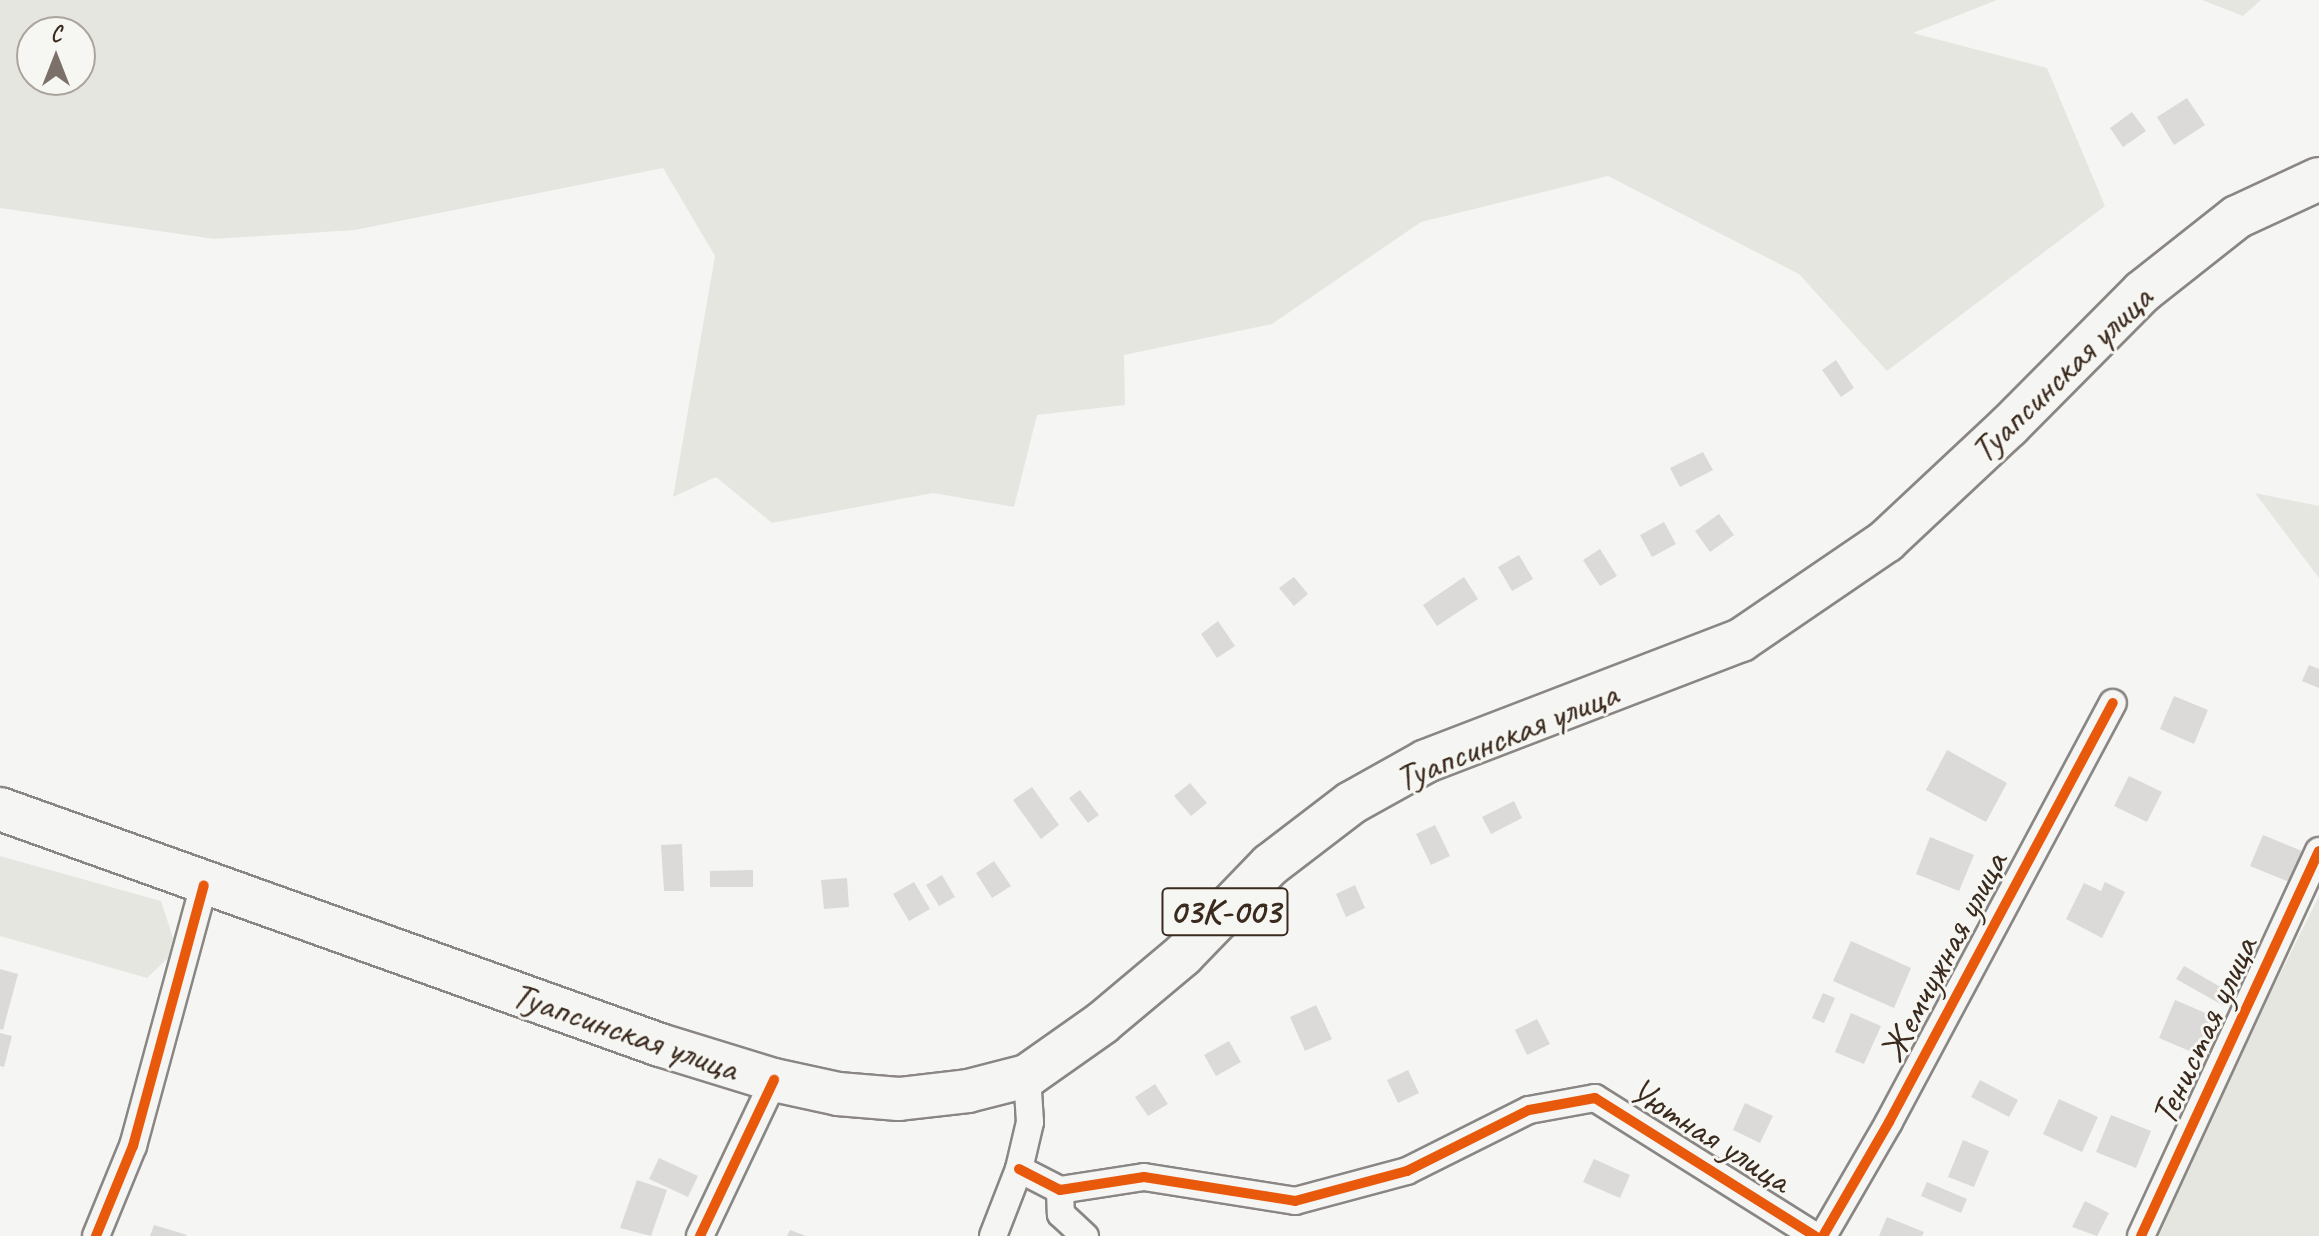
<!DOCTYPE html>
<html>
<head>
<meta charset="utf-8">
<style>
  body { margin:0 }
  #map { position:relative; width:2319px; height:1236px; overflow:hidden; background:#f5f5f3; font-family:Caveat,sans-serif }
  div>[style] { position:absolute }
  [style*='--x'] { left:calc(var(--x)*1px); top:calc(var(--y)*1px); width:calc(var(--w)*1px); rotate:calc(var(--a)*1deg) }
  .green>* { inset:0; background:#e6e6e1 }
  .building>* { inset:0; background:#dbdad8 }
  .roads { filter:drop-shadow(2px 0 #8a8683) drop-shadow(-2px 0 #8a8683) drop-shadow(0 2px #8a8683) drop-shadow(0 -2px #8a8683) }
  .street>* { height:26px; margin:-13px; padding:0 13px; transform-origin:13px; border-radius:13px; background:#f5f5f3 }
  .primary>* { height:42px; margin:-21px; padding:0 21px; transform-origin:21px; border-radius:21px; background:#f5f5f3 }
  .cycleway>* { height:10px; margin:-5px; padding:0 5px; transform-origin:5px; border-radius:5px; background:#e8590c }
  span { translate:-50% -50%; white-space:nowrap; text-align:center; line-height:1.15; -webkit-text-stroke:6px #f6f6f2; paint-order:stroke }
  .shield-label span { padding:2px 6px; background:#f6f6f2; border:2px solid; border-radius:6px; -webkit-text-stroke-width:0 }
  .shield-label { font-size:36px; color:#3b2a1e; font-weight:700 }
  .street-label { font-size:38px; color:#3b2a1e }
  .north { position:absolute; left:16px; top:16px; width:80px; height:80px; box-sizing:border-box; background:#f6f6f2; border:2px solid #aba49d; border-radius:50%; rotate:0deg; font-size:22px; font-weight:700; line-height:32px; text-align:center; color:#3b2a1e }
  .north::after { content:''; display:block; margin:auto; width:28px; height:36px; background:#7c7169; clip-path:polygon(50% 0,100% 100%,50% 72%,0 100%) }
</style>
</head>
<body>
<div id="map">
  <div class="green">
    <i style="clip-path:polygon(evenodd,0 0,1997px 0,1913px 33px,2047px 68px,2105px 206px,1887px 371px,1799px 274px,1608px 176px,1421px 222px,1272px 324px,1124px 355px,1125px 405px,1037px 415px,1014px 507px,933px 493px,772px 523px,716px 477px,673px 497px,715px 256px,663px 168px,355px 230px,214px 239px,0 208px,0 0,32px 32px,80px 32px,80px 80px,32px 80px,32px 32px)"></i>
    <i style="clip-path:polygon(2202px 0,2261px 0,2243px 16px)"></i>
    <i style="clip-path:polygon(2255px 493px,2319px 506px,2319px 578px)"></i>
    <i style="clip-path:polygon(0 856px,161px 901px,173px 938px,168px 958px,147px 978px,0 936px)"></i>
    <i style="clip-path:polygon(2319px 896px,2319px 1236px,2149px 1236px)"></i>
  </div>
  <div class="building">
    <i style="clip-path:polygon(2187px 98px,2205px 125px,2174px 145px,2157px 117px)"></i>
    <i style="clip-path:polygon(2132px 112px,2146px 131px,2123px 147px,2110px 128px)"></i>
    <i style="clip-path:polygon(1836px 360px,1854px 388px,1841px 397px,1822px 370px)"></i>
    <i style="clip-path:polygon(1703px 452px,1713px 470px,1680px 487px,1670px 468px)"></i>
    <i style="clip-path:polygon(1719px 514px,1734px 535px,1710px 552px,1695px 531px)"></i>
    <i style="clip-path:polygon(1664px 522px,1676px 544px,1652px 557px,1640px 535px)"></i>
    <i style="clip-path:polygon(1600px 549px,1617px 576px,1600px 586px,1583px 560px)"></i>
    <i style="clip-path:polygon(1519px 555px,1533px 579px,1512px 591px,1498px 567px)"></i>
    <i style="clip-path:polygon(1294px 577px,1308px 594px,1294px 606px,1279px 588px)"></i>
    <i style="clip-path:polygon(1464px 577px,1478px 599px,1437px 626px,1423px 605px)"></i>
    <i style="clip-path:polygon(1218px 621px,1235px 646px,1217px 658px,1201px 634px)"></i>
    <i style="clip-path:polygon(2309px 665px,2319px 669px,2319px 688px,2302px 681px)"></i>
    <i style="clip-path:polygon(2174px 696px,2208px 710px,2194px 744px,2160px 729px)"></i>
    <i style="clip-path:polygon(1947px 750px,2007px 783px,1986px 822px,1926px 790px)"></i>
    <i style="clip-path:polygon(2129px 776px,2162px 792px,2147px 822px,2114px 806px)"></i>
    <i style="clip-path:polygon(1190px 783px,1207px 803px,1191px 816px,1174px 796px)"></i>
    <i style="clip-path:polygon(1032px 787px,1059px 825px,1041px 839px,1013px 800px)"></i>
    <i style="clip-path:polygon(1080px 790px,1099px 815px,1088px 823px,1069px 798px)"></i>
    <i style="clip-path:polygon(1514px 801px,1522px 818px,1491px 834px,1482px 817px)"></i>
    <i style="clip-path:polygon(1435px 825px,1450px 856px,1431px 865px,1416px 834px)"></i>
    <i style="clip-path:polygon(2263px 835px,2302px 851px,2289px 882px,2250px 866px)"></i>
    <i style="clip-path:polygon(1930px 837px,1974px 855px,1959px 891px,1916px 874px)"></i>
    <i style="clip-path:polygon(682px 844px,684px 891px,664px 891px,661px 845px)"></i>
    <i style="clip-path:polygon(994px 861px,1011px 886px,992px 898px,976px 873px)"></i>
    <i style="clip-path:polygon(753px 870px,753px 887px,710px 887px,710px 871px)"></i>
    <i style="clip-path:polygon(942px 875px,955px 897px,939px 906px,926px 885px)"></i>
    <i style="clip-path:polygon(847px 878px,849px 907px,824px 909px,821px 880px)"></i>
    <i style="clip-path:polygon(914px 882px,930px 909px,909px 921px,893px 894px)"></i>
    <i style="clip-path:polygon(2105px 882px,2125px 892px,2102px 938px,2066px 919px,2084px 883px,2101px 891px)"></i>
    <i style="clip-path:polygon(1355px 885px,1365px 908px,1346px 917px,1336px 894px)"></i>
    <i style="clip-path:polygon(1851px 941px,1911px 968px,1894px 1008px,1833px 981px)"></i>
    <i style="clip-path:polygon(2184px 966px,2231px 993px,2224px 1006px,2176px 979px)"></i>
    <i style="clip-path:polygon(0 969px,18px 974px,3px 1030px,0 1029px)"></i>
    <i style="clip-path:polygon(1823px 993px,1835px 998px,1824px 1023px,1812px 1018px)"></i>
    <i style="clip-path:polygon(2175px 1000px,2215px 1017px,2199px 1055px,2159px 1038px)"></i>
    <i style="clip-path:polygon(1316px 1005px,1332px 1039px,1305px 1051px,1290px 1017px)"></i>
    <i style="clip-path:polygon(1851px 1013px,1881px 1026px,1864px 1064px,1835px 1052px)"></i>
    <i style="clip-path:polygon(1537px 1019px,1550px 1044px,1527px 1055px,1515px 1030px)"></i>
    <i style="clip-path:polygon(0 1033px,12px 1036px,4px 1067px,0 1066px)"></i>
    <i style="clip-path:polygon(1229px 1041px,1241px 1062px,1216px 1076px,1204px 1055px)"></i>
    <i style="clip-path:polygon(1408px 1070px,1419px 1093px,1398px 1103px,1387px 1080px)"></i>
    <i style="clip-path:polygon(1980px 1080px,2018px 1100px,2009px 1117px,1971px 1097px)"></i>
    <i style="clip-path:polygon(1155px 1084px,1168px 1104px,1148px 1116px,1135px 1097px)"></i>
    <i style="clip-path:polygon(2059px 1099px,2098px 1117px,2082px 1152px,2043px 1134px)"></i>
    <i style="clip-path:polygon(1745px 1103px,1773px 1116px,1760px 1143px,1733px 1130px)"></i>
    <i style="clip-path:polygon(2111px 1115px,2151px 1131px,2136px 1168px,2096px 1152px)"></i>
    <i style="clip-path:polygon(1963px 1140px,1989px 1151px,1974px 1187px,1948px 1177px)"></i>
    <i style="clip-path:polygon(659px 1158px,698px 1176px,688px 1197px,649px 1179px)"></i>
    <i style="clip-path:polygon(1594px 1159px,1630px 1175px,1620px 1198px,1583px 1182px)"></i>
    <i style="clip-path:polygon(637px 1180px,667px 1190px,651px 1236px,620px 1228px)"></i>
    <i style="clip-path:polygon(1927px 1182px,1967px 1199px,1961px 1213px,1921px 1196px)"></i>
    <i style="clip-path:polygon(2085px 1201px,2109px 1213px,2097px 1236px,2072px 1227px)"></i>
    <i style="clip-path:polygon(1887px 1217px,1924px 1232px,1922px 1236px,1879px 1236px)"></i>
    <i style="clip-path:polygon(154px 1225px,187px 1235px,186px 1236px,150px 1236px)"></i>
    <i style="clip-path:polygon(790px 1230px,806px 1236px,787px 1236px)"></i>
  </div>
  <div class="roads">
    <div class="street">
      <i style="--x:1019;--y:1169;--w:46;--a:27.1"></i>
      <i style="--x:1060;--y:1190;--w:85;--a:-8.8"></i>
      <i style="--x:1144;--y:1177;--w:153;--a:9"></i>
      <i style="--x:1295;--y:1201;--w:116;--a:-15"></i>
      <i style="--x:1407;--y:1171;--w:136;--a:-26.6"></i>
      <i style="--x:1529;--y:1110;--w:67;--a:-10.3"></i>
      <i style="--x:1595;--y:1098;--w:260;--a:32.1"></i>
      <i style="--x:1060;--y:1190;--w:24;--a:88"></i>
      <i style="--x:1061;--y:1214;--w:33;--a:43"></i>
      <i style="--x:96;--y:1236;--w:97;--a:-67.7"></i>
      <i style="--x:133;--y:1146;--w:270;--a:-74.8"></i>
      <i style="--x:700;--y:1236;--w:173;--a:-64.6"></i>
      <i style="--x:993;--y:1236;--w:72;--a:-68.8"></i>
      <i style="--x:1019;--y:1169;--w:48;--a:-76.8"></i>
      <i style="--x:1030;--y:1122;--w:46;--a:-93.7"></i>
      <i style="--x:1823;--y:1236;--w:132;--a:-59.9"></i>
      <i style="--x:1889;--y:1122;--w:475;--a:-61.9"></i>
      <i style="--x:2141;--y:1236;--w:424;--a:-65.2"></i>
    </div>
    <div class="primary">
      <i style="--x:0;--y:809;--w:701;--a:19.68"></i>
      <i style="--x:660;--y:1045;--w:119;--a:17.1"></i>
      <i style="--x:774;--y:1080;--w:66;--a:12.3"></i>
      <i style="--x:838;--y:1094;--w:61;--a:4.7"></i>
      <i style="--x:899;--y:1099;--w:69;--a:-6.6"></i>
      <i style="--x:968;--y:1091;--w:61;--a:-14.3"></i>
      <i style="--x:1027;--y:1076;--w:92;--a:-35.2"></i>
      <i style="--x:1102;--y:1023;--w:106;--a:-40"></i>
      <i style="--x:1183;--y:955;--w:125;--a:-46"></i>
      <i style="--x:1270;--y:865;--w:102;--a:-37.4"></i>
      <i style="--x:1351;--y:803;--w:86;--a:-29.2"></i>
      <i style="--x:1426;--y:761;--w:337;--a:-21"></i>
      <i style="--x:1741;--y:640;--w:176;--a:-34.3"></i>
      <i style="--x:1886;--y:541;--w:168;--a:-43.1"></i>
      <i style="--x:2009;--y:426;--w:189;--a:-45.2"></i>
      <i style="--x:2142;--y:292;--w:121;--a:-38.3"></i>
      <i style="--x:2237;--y:217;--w:90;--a:-24.9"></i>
    </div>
  </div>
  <div class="cycleway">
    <i style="--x:1019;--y:1169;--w:46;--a:27.1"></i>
    <i style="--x:1060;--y:1190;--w:85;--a:-8.8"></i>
    <i style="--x:1144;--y:1177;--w:153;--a:9"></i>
    <i style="--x:1295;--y:1201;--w:116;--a:-15"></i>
    <i style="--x:1407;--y:1171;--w:136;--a:-26.6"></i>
    <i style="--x:1529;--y:1110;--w:67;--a:-10.3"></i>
    <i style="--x:1595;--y:1098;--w:260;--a:32.1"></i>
    <i style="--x:96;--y:1236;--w:97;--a:-67.7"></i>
    <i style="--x:133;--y:1146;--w:270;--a:-74.8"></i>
    <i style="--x:700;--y:1236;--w:173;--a:-64.6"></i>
    <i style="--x:1823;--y:1236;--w:132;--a:-59.9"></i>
    <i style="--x:1889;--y:1122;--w:475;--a:-61.9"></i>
    <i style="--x:2141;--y:1236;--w:424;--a:-65.2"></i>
  </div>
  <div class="shield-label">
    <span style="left:1225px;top:912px">03К-003</span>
  </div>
  <div class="street-label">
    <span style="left:2061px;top:374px;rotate:-44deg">Туапсинская улица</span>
    <span style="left:1506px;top:736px;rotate:-22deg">Туапсинская улица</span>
    <span style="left:1943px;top:957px;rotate:-62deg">Жемчужная улица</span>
    <span style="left:625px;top:1031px;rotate:19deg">Туапсинская улица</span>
    <span style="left:2204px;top:1031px;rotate:-65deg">Тенистая улица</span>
    <span style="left:1710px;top:1135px;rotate:32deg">Уютная улица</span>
  </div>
  <div class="north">С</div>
</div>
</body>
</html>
